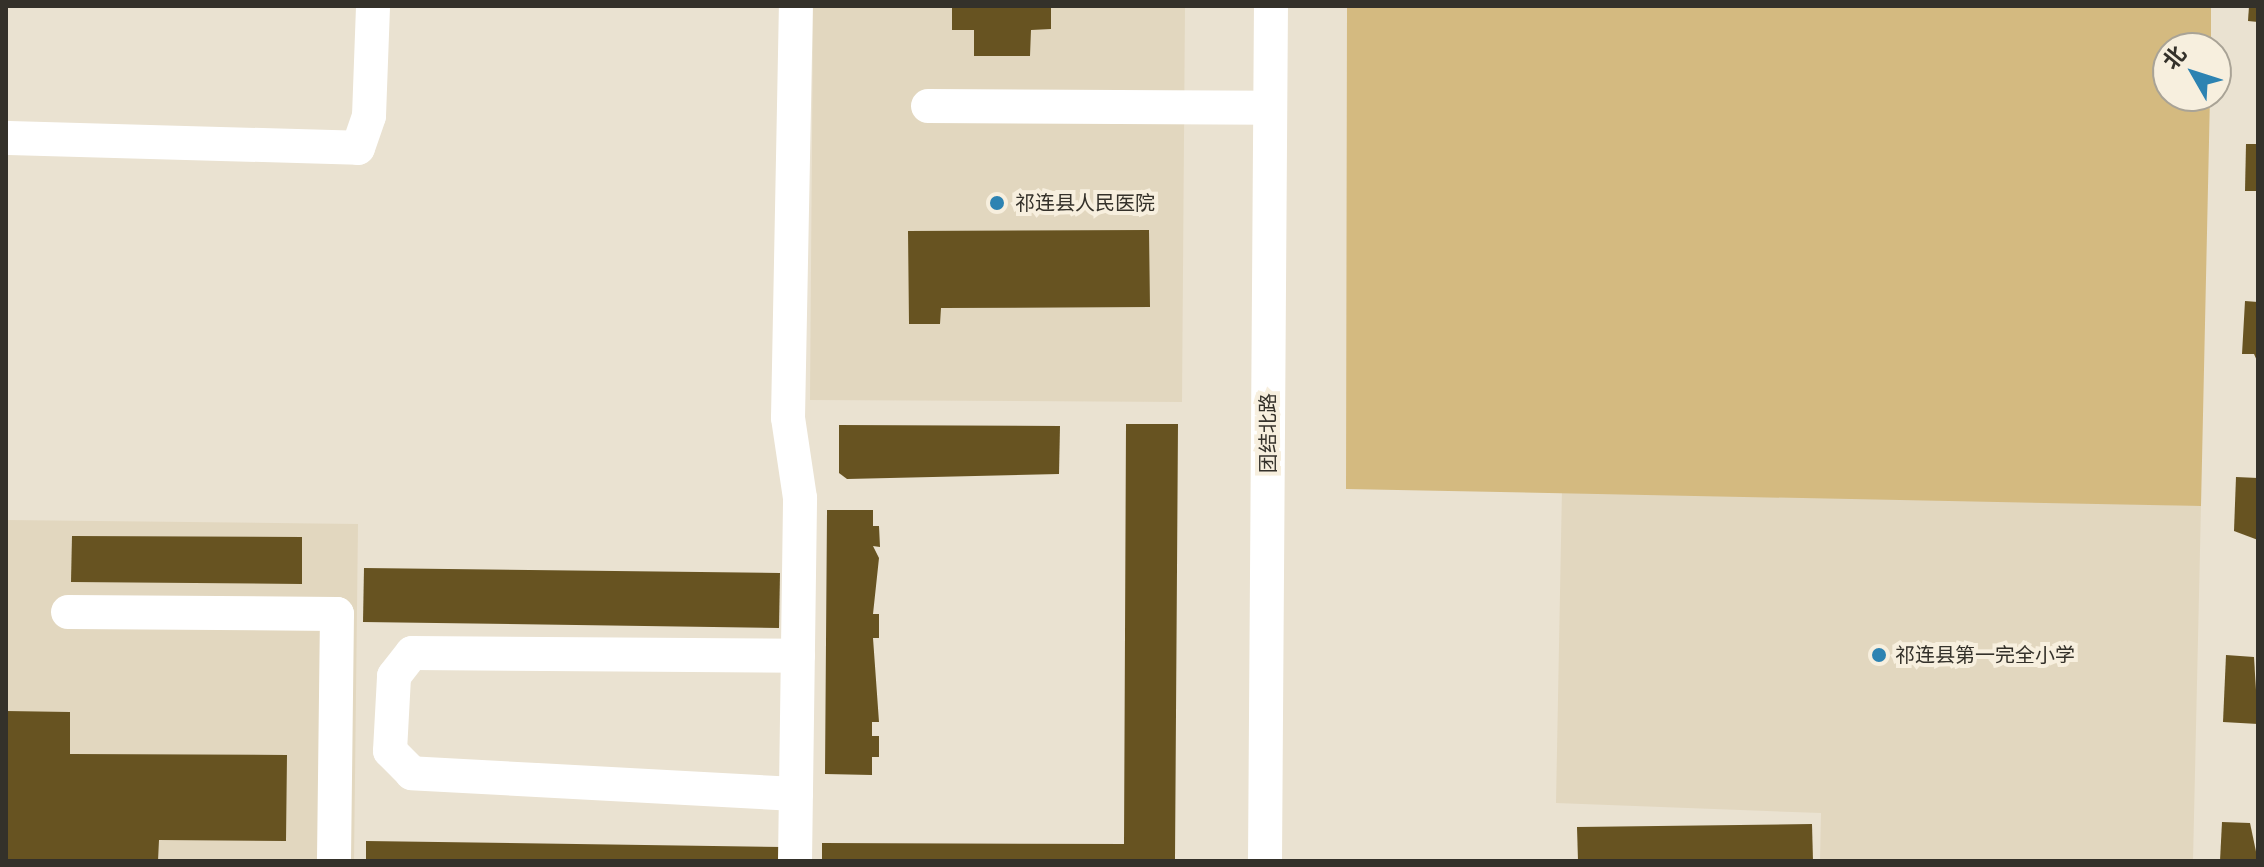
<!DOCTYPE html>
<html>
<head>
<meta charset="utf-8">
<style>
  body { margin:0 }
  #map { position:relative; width:2264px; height:867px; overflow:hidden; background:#eae2d1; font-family:Helvetica,"Noto Sans SC",sans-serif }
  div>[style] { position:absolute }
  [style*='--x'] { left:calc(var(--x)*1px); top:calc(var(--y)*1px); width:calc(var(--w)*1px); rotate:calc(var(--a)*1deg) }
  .built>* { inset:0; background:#e2d7bf }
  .green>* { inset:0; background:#d4ba80 }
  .building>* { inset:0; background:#675321 }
  .minor>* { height:34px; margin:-17px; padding:0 17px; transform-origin:17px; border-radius:17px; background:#fff }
  .dots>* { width:22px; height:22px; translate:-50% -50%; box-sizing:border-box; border:4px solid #f7efde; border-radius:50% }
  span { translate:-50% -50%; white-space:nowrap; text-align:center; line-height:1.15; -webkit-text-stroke:8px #f7efde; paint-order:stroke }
  .poi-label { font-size:20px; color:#34312a }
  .left { translate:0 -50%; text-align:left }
  .street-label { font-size:20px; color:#34312a }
  .frame { position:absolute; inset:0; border:8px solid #34312a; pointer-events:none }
  .north { position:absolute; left:2152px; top:32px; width:80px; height:80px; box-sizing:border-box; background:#f7efde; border:2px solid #a9a396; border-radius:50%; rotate:309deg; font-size:22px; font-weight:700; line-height:32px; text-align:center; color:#34312a }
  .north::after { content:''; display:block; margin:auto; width:28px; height:36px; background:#2d83b2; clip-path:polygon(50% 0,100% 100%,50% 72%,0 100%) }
</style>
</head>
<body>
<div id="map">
  <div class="built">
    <i style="clip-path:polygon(813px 6px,1185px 6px,1182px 402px,810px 400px)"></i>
    <i style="clip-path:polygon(1562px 488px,2201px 506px,2193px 861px,1820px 861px,1821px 813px,1556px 803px)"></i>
    <i style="clip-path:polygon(6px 520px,358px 524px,354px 861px,6px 861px)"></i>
  </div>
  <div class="green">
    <i style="clip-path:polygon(1347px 6px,2211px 6px,2211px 48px,2168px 48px,2168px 96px,2210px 96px,2201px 506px,1346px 489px)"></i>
  </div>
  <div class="building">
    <i style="clip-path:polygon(952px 6px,1051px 6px,1051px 29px,1031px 30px,1030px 56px,974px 56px,974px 30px,952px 30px)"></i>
    <i style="clip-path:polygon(2249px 6px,2258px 6px,2258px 22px,2248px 21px)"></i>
    <i style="clip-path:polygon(2246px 144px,2258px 144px,2258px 191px,2245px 191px)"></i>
    <i style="clip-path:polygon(1149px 230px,1150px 307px,941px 308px,940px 324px,909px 324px,908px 231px)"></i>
    <i style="clip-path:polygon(2245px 301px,2258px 302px,2258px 363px,2254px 354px,2242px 354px)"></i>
    <i style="clip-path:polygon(1126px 424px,1178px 424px,1175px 861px,822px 861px,822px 843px,1124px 844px)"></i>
    <i style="clip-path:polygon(839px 425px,1060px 426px,1059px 474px,847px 479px,839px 473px)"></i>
    <i style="clip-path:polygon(2236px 477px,2258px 478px,2258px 540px,2234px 531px)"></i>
    <i style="clip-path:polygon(827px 510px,873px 510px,873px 526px,879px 526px,880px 547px,873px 546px,879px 558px,873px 614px,879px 614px,879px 638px,873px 638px,879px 722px,872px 722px,872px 736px,879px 736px,879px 757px,872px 757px,872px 775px,825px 774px)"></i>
    <i style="clip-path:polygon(72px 536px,302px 537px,302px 584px,71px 582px)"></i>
    <i style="clip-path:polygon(364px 568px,780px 573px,779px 628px,363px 622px)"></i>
    <i style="clip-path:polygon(2226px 655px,2254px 657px,2258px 724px,2223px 722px)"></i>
    <i style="clip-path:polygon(6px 711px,70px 712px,70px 754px,287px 755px,286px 841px,159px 840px,158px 861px,6px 861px)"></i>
    <i style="clip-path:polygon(2222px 822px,2250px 823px,2258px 861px,2220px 861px)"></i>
    <i style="clip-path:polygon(1812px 824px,1813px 861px,1578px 861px,1577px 827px)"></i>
    <i style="clip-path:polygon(366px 841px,782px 847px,782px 861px,366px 861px)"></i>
  </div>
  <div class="minor">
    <i style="--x:928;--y:106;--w:342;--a:0.3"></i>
    <i style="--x:9;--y:138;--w:349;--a:1.6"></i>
    <i style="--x:358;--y:148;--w:34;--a:-71"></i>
    <i style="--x:369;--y:116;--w:110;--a:-87.9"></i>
    <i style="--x:68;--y:612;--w:269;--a:0.4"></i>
    <i style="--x:337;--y:614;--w:247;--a:90.7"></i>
    <i style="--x:796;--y:794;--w:385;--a:-176.9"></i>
    <i style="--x:412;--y:773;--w:31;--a:-135"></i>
    <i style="--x:390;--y:751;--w:75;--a:-86.9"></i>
    <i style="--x:394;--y:676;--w:29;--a:-52"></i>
    <i style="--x:412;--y:653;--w:386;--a:0.4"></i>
    <i style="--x:795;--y:861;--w:363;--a:-89.2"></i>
    <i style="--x:800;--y:498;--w:81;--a:-98.5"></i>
    <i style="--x:788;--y:418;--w:412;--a:-88.9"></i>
    <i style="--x:1265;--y:861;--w:855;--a:-89.6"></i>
  </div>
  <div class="dots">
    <i style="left:997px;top:203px;background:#2d83b2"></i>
    <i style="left:1879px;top:655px;background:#2d83b2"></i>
  </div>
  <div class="poi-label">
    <span class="left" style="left:1015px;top:203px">祁连县人民医院</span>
    <span class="left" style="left:1895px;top:655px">祁连县第一完全小学</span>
  </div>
  <div class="street-label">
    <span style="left:1268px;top:433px;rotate:-90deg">团结北路</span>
  </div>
  <div class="frame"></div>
  <div class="north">北</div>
</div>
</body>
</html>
